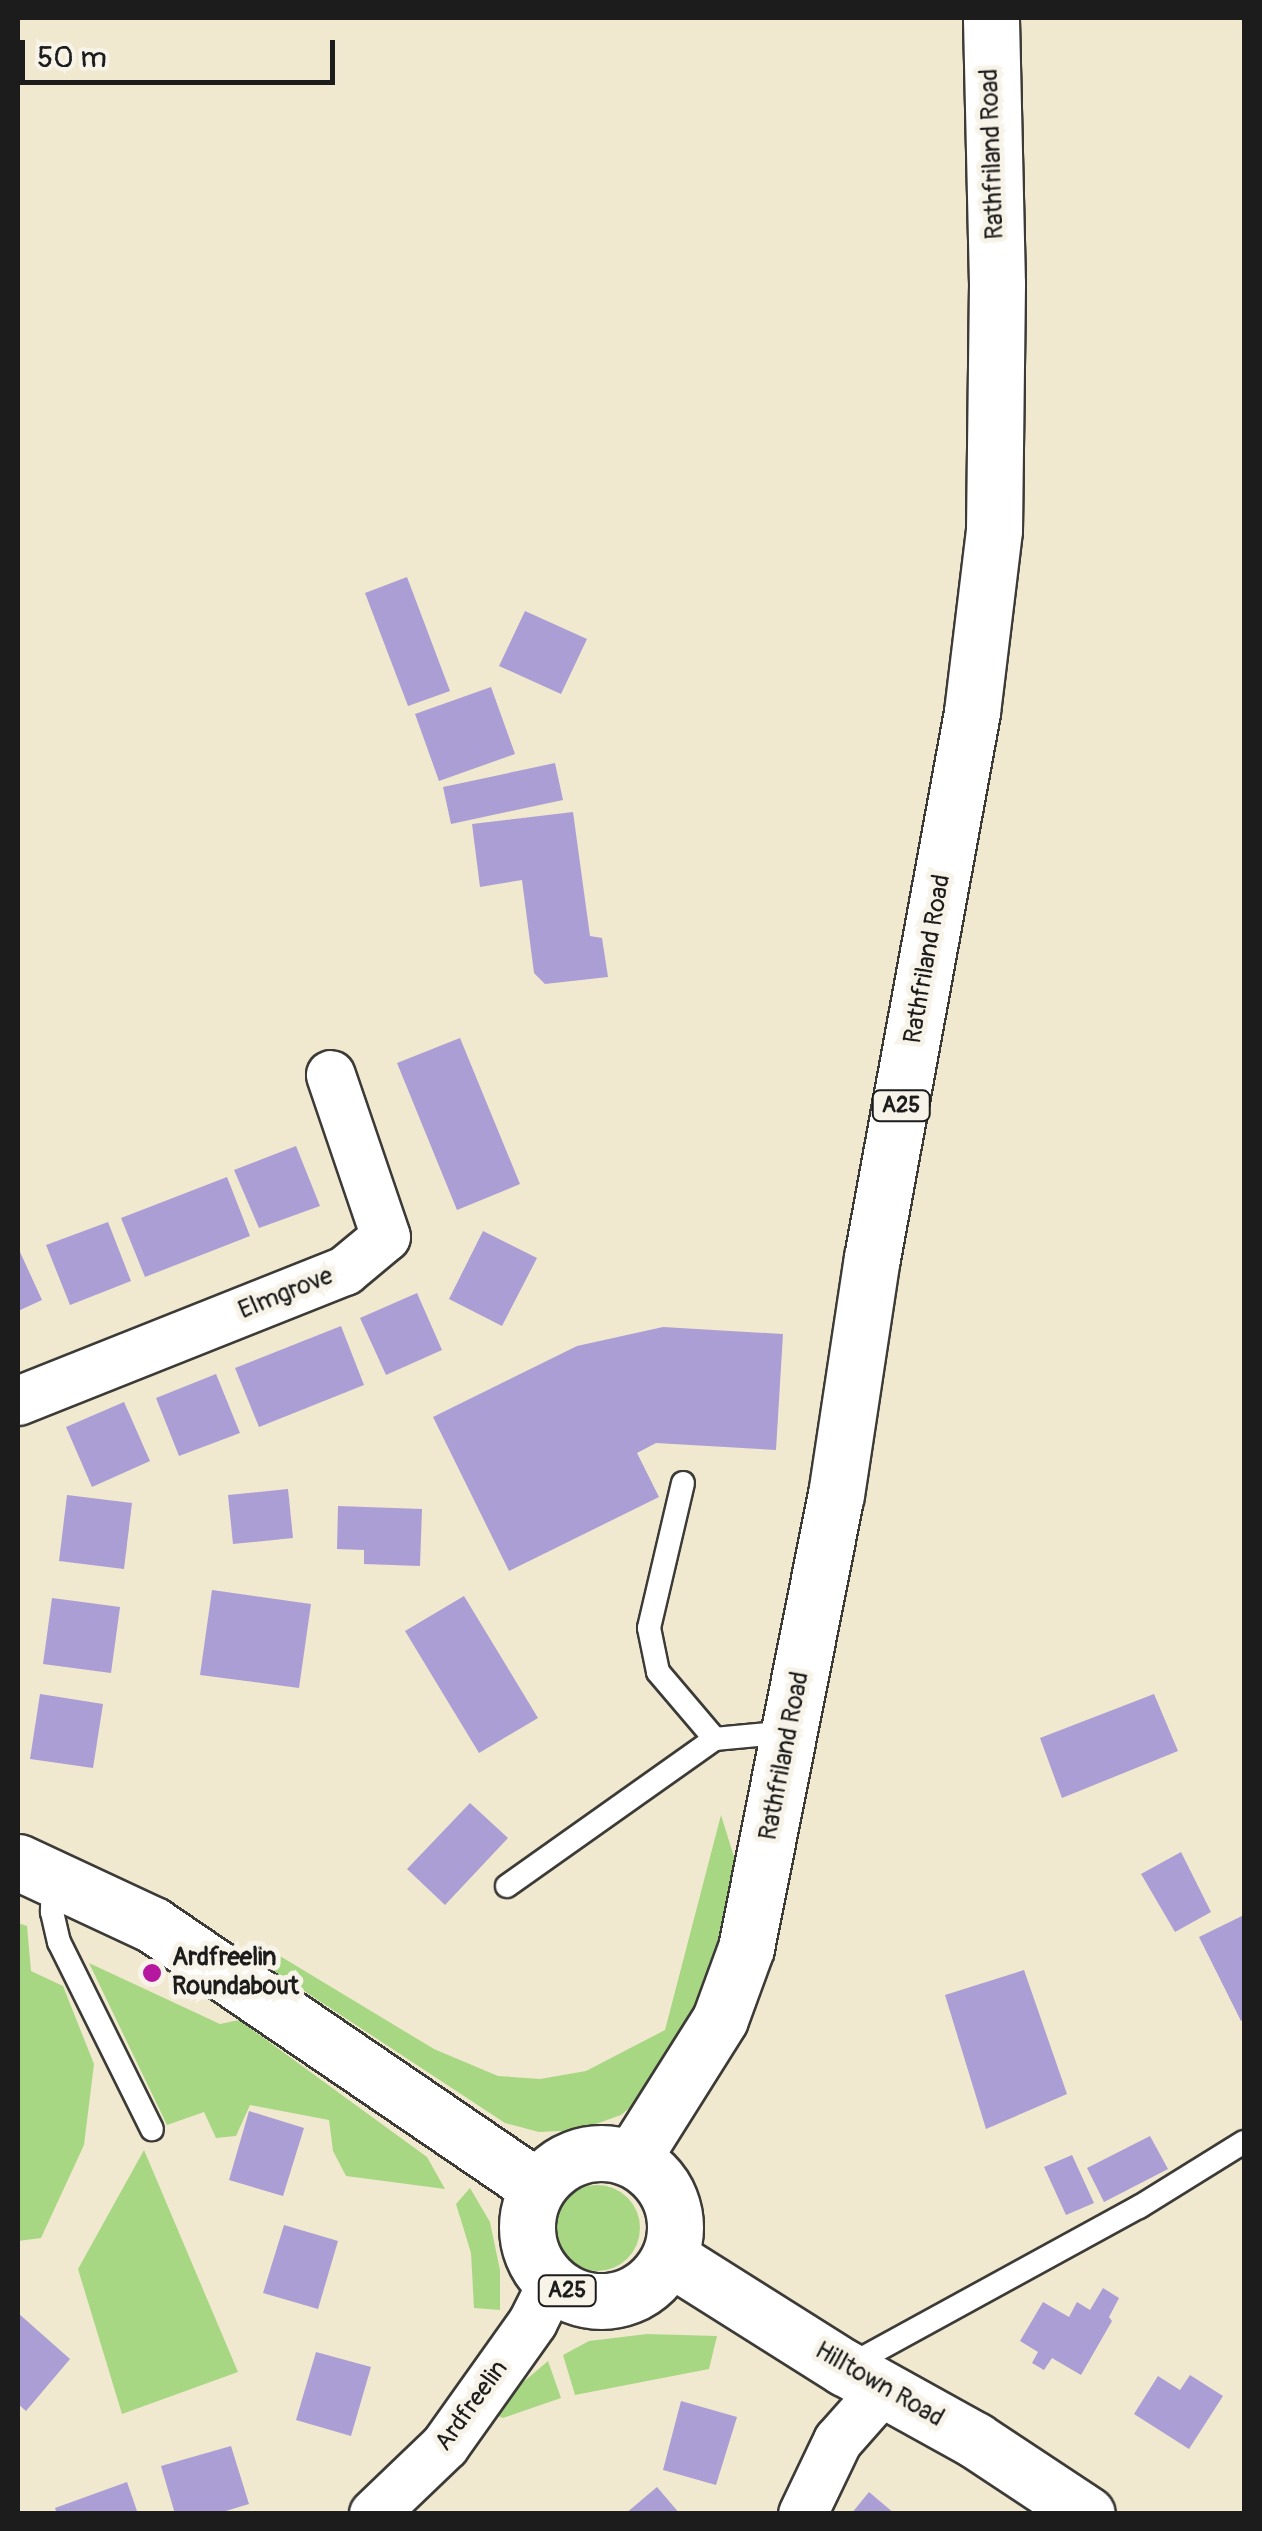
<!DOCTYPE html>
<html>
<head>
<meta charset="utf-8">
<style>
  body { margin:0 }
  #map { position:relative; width:1262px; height:2531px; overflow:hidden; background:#f1e8d0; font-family:Pangolin,sans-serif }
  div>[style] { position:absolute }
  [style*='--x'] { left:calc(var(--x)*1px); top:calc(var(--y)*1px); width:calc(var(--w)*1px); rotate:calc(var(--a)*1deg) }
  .green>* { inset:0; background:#a8d784 }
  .round { border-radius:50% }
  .building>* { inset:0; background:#ab9ed5 }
  .roads { filter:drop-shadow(2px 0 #3c3b37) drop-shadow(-2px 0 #3c3b37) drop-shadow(0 2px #3c3b37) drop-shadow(0 -2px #3c3b37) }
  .lane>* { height:22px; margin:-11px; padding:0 11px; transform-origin:11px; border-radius:11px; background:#fff }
  .street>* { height:48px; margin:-24px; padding:0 24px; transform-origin:24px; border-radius:24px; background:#fff }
  .secondary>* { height:55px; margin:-27.5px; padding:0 27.5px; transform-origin:27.5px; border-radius:27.5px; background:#fff }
  .primary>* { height:55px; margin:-27.5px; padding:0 27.5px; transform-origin:27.5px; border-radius:27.5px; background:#fff }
  .primary>.ring { margin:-27.5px; padding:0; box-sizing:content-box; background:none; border:55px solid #fff; border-radius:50% }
  .dots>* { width:28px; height:28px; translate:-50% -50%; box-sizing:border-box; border:5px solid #f7f3e8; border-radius:50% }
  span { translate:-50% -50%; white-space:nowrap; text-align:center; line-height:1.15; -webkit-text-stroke:10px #f7f3e8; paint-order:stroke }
  .shield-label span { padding:2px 8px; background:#f7f3e8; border:2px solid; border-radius:8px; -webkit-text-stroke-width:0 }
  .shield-label { font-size:22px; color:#1c1c1c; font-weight:700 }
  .street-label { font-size:25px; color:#1c1c1c }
  .poi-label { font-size:25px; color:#1c1c1c; font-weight:700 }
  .left { translate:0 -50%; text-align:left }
  .frame { position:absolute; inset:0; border:20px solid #1c1c1c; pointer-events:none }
  .scale { position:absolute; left:20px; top:40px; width:315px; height:45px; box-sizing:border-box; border:5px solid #1c1c1c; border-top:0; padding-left:12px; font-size:30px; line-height:35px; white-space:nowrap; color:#1c1c1c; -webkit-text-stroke:8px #f7f3e8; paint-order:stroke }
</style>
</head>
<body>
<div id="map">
  <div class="green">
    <i style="clip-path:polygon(721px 1815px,749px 1905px,654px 2087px,621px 2115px,579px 2130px,539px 2132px,505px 2123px,251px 1956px,270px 1950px,434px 2049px,498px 2076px,540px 2079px,586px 2071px,665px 2030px)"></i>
    <i style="clip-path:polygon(18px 1923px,27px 1926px,31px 1971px,63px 1986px,94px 2064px,84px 2145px,41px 2238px,18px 2241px)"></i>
    <i style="clip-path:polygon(89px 1963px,220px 2024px,239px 2020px,427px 2157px,445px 2189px,346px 2176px,333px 2151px,329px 2120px,250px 2105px,236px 2136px,216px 2138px,204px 2112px,167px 2125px)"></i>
    <i style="clip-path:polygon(144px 2150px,238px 2372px,122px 2414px,78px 2269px)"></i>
    <i class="round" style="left:554px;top:2185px;width:86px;height:86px"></i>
    <i style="clip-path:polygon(470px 2188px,490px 2222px,500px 2270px,500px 2310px,474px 2308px,471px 2253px,456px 2204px)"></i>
    <i style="clip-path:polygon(647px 2334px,717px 2336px,709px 2369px,575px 2395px,563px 2355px,589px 2341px)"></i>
    <i style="clip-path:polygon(548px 2361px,561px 2398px,503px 2418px,488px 2412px)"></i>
  </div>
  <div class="building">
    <i style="clip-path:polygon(407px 577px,450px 691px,408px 706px,365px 593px)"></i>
    <i style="clip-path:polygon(525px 611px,587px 639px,561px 694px,499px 666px)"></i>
    <i style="clip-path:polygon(491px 687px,515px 754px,439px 781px,415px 714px)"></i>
    <i style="clip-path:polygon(555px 763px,563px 800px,451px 824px,443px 787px)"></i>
    <i style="clip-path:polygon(573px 812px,590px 936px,602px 938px,608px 977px,545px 984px,534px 973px,522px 880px,480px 887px,472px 824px)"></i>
    <i style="clip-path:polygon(460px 1038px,520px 1184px,457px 1210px,397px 1063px)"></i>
    <i style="clip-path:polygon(296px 1146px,320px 1206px,259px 1228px,234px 1170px)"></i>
    <i style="clip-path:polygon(227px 1177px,250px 1236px,145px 1277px,121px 1218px)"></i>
    <i style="clip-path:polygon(108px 1222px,131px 1281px,70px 1305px,46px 1245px)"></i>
    <i style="clip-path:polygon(483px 1231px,537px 1258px,502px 1326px,449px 1299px)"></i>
    <i style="clip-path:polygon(20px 1252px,42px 1300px,18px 1311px,18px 1253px)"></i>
    <i style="clip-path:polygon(417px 1293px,442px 1350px,386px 1375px,360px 1318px)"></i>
    <i style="clip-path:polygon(341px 1326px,364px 1385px,259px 1427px,235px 1368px)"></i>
    <i style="clip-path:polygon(663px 1327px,783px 1334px,776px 1450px,656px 1443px,637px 1453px,659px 1497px,509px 1571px,433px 1417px,577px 1346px)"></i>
    <i style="clip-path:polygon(216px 1374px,240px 1433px,179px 1456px,156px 1398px)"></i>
    <i style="clip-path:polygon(124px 1402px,150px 1461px,92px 1487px,66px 1427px)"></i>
    <i style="clip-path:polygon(288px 1489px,293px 1538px,233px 1544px,228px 1495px)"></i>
    <i style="clip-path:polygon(67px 1495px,132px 1503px,124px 1569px,59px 1561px)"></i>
    <i style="clip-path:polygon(338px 1506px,422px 1509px,420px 1566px,364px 1564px,364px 1550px,337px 1549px)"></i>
    <i style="clip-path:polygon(212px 1590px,311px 1604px,299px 1688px,200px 1675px)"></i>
    <i style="clip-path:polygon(464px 1596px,538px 1718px,479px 1753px,405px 1631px)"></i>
    <i style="clip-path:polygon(52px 1598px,120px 1607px,111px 1673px,43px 1664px)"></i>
    <i style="clip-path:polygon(40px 1694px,103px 1704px,93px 1768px,30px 1759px)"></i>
    <i style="clip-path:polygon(1154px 1694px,1178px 1751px,1062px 1798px,1040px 1738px)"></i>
    <i style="clip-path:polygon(470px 1803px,508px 1838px,445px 1905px,407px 1869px)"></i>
    <i style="clip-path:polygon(1181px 1852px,1211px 1912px,1175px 1932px,1141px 1874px)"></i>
    <i style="clip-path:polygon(1244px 1915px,1244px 2019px,1241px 2021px,1199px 1937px)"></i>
    <i style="clip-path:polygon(1024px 1970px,1067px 2094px,986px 2129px,945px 1995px)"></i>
    <i style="clip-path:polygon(249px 2111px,304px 2128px,283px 2196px,229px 2180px)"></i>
    <i style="clip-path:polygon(1150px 2136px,1168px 2169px,1104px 2202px,1087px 2168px)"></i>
    <i style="clip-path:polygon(1072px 2155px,1094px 2203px,1066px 2215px,1044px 2167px)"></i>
    <i style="clip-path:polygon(284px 2225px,338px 2241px,318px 2309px,263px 2293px)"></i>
    <i style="clip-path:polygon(1103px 2288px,1119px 2298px,1109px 2317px,1112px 2321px,1081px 2375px,1052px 2358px,1044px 2370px,1032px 2363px,1038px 2352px,1020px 2341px,1043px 2302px,1069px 2317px,1077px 2302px,1090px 2310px)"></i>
    <i style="clip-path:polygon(18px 2313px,70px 2359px,26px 2411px,18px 2404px)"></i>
    <i style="clip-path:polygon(316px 2352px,371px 2367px,351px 2436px,296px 2420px)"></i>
    <i style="clip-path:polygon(1190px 2375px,1223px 2396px,1189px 2449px,1134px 2414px,1158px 2376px,1180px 2390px)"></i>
    <i style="clip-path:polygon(681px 2401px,737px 2417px,716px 2485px,663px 2470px)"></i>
    <i style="clip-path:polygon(231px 2446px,249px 2504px,216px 2514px,175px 2514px,161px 2466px)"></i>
    <i style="clip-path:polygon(127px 2482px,138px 2514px,57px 2514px,55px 2508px)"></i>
    <i style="clip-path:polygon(657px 2487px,680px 2514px,625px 2514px)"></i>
    <i style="clip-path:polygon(869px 2492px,895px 2514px,851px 2514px)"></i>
  </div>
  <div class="roads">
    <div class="lane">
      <i style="--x:683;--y:1483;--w:149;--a:103.2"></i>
      <i style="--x:649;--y:1628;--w:45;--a:78.4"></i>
      <i style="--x:658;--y:1672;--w:88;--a:49.6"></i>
      <i style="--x:53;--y:1879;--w:33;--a:92"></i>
      <i style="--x:52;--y:1912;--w:31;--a:77"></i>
      <i style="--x:59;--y:1942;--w:209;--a:63.6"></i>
      <i style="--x:507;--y:1886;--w:255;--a:-35.3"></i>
      <i style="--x:715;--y:1739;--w:74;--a:-5.4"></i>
      <i style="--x:848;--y:2366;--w:332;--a:-28.7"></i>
      <i style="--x:1139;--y:2207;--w:123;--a:-31.8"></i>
    </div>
    <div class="street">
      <i style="--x:18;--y:1401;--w:352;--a:-21.7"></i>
      <i style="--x:345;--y:1271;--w:53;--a:-39.7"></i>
      <i style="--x:386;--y:1237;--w:171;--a:-108.8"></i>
      <i style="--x:374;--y:2514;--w:98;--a:-43.8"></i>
      <i style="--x:445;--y:2446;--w:152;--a:-54.6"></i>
      <i style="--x:533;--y:2322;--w:42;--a:-63.4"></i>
      <i style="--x:803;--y:2514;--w:81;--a:-64.4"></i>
      <i style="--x:838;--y:2441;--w:69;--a:-48.5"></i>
    </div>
    <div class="secondary">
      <i style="--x:670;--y:2258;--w:207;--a:32.2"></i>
      <i style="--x:845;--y:2368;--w:149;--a:29"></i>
      <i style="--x:975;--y:2440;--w:134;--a:33.5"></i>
    </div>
    <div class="primary">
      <i style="--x:18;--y:1862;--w:149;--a:25"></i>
      <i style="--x:153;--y:1925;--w:465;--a:34.3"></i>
      <i class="ring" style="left:527px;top:2153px;width:93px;height:93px"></i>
      <i style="--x:632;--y:2159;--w:165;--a:-57.8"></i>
      <i style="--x:720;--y:2019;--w:76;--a:-69.9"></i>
      <i style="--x:746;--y:1948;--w:462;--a:-78.8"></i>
      <i style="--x:836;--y:1495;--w:240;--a:-81.4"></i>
      <i style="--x:872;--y:1258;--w:555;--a:-79.62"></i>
      <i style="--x:972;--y:712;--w:183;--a:-83.1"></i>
      <i style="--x:994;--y:530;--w:246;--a:-89.3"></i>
      <i style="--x:997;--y:284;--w:266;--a:-91.3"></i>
    </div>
  </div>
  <div class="dots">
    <i style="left:152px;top:1973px;background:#b5179e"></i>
  </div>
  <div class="shield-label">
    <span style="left:901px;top:1106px">A25</span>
    <span style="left:567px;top:2291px">A25</span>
  </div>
  <div class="street-label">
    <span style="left:993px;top:154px;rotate:-92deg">Rathfriland Road</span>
    <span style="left:928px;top:959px;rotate:-80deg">Rathfriland Road</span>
    <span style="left:286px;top:1294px;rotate:-22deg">Elmgrove</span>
    <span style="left:785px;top:1756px;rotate:-79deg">Rathfriland Road</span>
    <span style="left:879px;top:2385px;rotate:30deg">Hilltown Road</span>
    <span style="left:472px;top:2406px;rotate:-54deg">Ardfreelin</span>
  </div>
  <div class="poi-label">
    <span class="left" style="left:172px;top:1973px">Ardfreelin<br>Roundabout</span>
  </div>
  <div class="frame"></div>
  <div class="scale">50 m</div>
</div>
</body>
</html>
